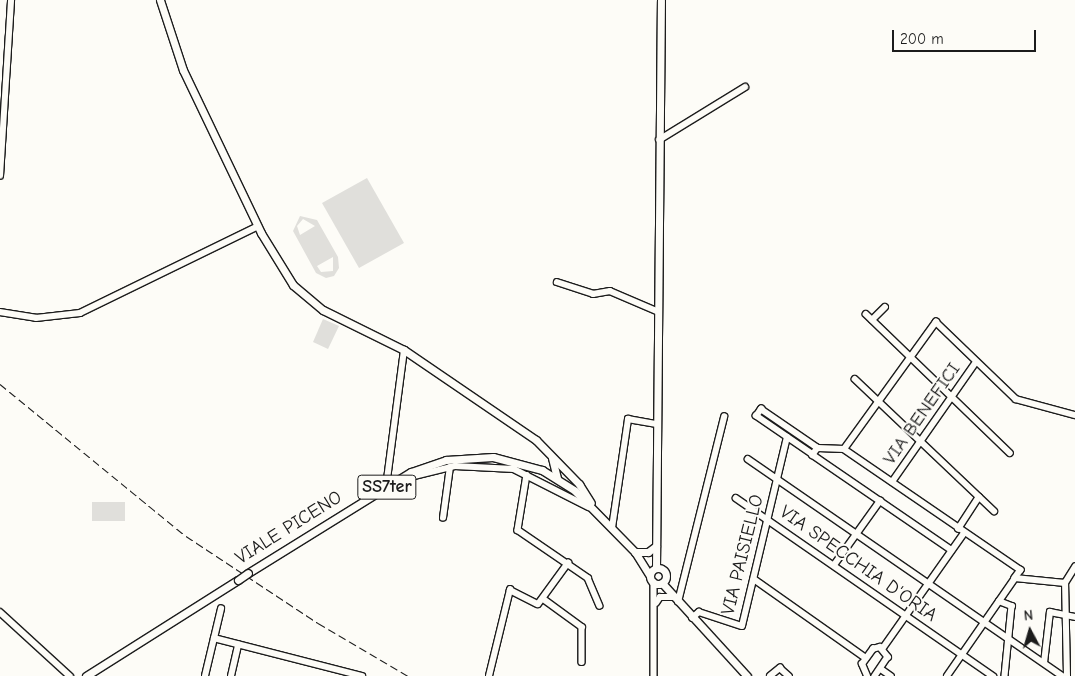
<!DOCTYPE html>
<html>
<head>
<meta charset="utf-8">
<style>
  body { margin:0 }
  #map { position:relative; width:1075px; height:676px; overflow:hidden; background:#fdfcf7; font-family:"Comic Neue",sans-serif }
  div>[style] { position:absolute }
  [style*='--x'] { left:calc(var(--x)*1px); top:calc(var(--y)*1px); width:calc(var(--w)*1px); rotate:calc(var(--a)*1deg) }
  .green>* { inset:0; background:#e0dfdb }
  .roads { filter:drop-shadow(1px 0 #1c1c1c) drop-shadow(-1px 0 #1c1c1c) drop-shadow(0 1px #1c1c1c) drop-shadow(0 -1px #1c1c1c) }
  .minor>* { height:5.5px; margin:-2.75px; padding:0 2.75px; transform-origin:2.75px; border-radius:2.75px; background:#fdfcf7 }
  .major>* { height:7px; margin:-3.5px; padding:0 3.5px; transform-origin:3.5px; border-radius:3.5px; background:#fdfcf7 }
  .major>.ring { margin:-3.5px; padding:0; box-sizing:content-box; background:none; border:7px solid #fdfcf7; border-radius:50% }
  .rail>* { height:1px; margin-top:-0.5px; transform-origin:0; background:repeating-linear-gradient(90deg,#1c1c1c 0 8px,transparent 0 12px) }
  .bridges { filter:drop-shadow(1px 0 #1c1c1c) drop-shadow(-1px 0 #1c1c1c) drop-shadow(0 1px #1c1c1c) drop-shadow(0 -1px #1c1c1c) }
  .major-bridge>* { height:7px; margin:-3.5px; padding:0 3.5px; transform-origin:3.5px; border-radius:3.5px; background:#fdfcf7 }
  span { translate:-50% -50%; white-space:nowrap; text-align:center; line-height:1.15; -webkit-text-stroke:4px #fdfcf7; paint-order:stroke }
  .shield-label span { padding:1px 4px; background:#fdfcf7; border:1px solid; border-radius:4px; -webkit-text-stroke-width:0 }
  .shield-label { font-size:18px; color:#1c1c1c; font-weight:700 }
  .street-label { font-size:19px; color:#1c1c1c }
  .north { position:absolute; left:1005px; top:606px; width:50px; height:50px; -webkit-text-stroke:4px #fdfcf7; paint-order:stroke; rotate:354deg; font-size:14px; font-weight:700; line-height:20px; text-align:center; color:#1c1c1c }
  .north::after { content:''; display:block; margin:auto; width:18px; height:22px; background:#1c1c1c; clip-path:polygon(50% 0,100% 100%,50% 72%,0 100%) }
  .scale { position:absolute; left:892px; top:30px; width:144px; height:22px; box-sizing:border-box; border:2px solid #1c1c1c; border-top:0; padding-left:6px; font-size:15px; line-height:18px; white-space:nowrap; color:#1c1c1c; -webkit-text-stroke:4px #fdfcf7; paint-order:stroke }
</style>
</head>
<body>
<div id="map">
  <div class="green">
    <i style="clip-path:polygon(367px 178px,404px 243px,359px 268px,322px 203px)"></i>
    <i style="clip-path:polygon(evenodd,300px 216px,317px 220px,338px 257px,339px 268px,334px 276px,326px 278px,316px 273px,293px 231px,300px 216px,303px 219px,315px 226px,300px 235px,297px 226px,303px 219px,300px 216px,333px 257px,333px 271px,321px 272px,317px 266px,333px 257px)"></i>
    <i style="clip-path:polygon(323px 319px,339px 326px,328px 349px,313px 342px)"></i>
    <i style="clip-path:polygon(92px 502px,125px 502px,125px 521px,92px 521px)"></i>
  </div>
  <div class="roads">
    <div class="minor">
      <i style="--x:659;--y:140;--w:101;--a:-31.6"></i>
      <i style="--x:0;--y:176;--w:176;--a:-86.4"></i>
      <i style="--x:557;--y:282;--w:38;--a:18"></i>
      <i style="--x:593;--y:294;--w:17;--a:-10"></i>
      <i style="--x:610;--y:291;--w:51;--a:23.1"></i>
      <i style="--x:0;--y:312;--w:36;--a:9"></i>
      <i style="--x:36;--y:318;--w:44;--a:-6.5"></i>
      <i style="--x:80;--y:313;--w:198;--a:-26"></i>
      <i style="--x:866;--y:314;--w:200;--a:44"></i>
      <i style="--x:872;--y:320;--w:18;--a:-45"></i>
      <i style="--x:855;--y:379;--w:192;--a:43.5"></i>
      <i style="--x:818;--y:448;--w:9;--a:126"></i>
      <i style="--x:813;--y:455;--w:69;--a:-145.6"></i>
      <i style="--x:756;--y:416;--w:9;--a:-54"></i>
      <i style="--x:761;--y:409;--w:69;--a:34.4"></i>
      <i style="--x:818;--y:448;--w:26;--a:2"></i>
      <i style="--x:844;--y:449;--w:214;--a:34.4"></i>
      <i style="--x:1021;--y:570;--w:10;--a:127"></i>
      <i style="--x:844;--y:449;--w:157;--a:-54.1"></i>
      <i style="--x:936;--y:322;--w:111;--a:43.9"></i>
      <i style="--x:1016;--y:399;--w:61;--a:15.2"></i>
      <i style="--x:813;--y:455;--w:168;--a:34.4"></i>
      <i style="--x:748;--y:459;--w:382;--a:34.6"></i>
      <i style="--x:527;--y:475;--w:56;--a:99.3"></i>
      <i style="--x:518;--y:530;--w:85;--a:34.4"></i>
      <i style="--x:588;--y:578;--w:30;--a:67"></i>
      <i style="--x:398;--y:480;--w:59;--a:-13.8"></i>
      <i style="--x:455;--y:466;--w:59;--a:2.9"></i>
      <i style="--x:514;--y:469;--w:84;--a:26.9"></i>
      <i style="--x:892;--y:482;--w:146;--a:-55"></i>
      <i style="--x:386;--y:487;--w:138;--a:-82.5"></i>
      <i style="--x:736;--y:498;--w:313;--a:34.7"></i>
      <i style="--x:443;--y:518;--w:51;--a:-82.2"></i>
      <i style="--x:612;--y:528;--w:110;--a:-81.6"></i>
      <i style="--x:628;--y:419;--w:29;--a:10"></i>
      <i style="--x:958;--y:529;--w:38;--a:-57"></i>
      <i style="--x:834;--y:565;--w:79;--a:-54.3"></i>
      <i style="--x:754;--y:579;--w:137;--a:35.2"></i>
      <i style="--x:654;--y:582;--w:94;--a:90"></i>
      <i style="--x:545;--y:600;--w:46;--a:36.1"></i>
      <i style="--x:582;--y:627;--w:35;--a:90"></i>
      <i style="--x:999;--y:601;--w:14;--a:21"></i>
      <i style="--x:1012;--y:606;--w:70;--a:95.7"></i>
      <i style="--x:678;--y:602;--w:191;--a:-76"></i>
      <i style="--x:656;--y:603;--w:7;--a:-56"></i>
      <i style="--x:660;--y:597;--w:15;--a:0"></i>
      <i style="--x:0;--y:612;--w:95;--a:42.4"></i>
      <i style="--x:692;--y:618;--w:9;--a:-41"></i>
      <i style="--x:699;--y:612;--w:45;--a:18"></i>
      <i style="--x:742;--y:626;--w:194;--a:-76.6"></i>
      <i style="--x:214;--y:638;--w:153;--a:14.4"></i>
      <i style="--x:883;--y:648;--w:141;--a:-54.8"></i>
      <i style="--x:1044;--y:663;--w:51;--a:-83.3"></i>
      <i style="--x:1050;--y:612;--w:25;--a:11"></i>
      <i style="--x:881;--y:669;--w:12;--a:35"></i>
      <i style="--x:205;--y:676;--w:69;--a:-76.6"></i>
      <i style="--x:231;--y:676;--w:32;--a:-77"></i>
      <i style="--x:489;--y:676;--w:89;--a:-76.3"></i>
      <i style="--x:510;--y:590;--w:31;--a:27"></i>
      <i style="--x:538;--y:604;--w:51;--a:-53.8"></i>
      <i style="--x:770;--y:676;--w:13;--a:-39"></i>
      <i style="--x:780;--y:668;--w:12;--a:42"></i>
      <i style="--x:867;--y:676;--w:13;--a:-113"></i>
      <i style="--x:862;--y:664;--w:19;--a:-54"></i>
      <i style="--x:873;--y:649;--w:7;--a:-16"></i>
      <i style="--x:880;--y:647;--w:13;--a:51"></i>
      <i style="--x:888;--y:657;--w:23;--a:124"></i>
      <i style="--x:947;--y:676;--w:119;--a:-55.2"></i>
      <i style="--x:1015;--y:578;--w:50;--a:5.7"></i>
      <i style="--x:1067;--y:676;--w:93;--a:-91.2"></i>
      <i style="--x:1065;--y:583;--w:19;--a:-58"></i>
    </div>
    <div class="major">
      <i style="--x:160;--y:0;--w:74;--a:71.8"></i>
      <i style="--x:183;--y:70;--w:181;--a:64.4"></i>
      <i style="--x:261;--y:233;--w:61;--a:58.4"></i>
      <i style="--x:293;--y:285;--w:39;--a:40"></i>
      <i style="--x:323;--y:310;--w:90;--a:26.3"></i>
      <i style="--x:404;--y:350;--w:160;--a:34.3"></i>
      <i style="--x:536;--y:440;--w:62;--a:45.7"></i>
      <i style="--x:579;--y:484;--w:22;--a:58"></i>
      <i style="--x:552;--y:458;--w:21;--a:76"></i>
      <i style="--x:635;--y:552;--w:13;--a:0"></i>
      <i style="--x:648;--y:552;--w:10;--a:-37"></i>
      <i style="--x:656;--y:568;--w:568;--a:-89.5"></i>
      <i class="ring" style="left:650px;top:568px;width:9px;height:9px"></i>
      <i style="--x:248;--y:573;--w:192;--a:-31.8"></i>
      <i style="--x:411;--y:472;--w:37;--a:-19"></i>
      <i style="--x:446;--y:460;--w:47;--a:-3.7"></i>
      <i style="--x:493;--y:457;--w:51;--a:14.9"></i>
      <i style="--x:542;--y:470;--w:39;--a:32"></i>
      <i style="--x:575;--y:491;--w:86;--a:45.5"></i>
      <i style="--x:635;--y:552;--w:28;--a:58"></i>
      <i style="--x:662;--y:583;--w:126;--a:47.6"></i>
      <i style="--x:86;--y:676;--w:180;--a:-32.3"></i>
    </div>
  </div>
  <div class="rail">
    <i style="--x:0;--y:384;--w:240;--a:39.3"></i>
    <i style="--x:186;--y:536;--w:158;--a:33.4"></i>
    <i style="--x:318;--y:623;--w:104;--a:30.5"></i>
  </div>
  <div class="bridges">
    <div class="major-bridge">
      <i style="--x:238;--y:580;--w:12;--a:-35"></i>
    </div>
  </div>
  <div class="shield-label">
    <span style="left:387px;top:487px">SS7ter</span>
  </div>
  <div class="street-label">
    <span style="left:922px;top:414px;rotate:-55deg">VIA BENEFICI</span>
    <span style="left:289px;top:528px;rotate:-32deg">VIALE PICENO</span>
    <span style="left:743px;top:555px;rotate:-76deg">VIA PAISIELLO</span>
    <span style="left:858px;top:564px;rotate:35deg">VIA SPECCHIA D'ORIA</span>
  </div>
  <div class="north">N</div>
  <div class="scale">200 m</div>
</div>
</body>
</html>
